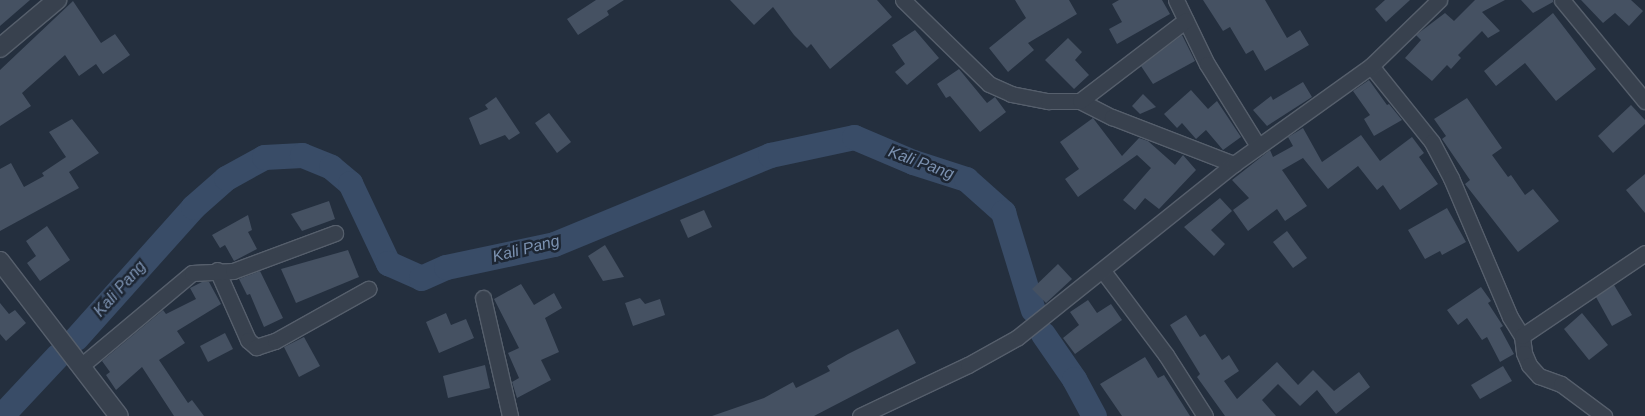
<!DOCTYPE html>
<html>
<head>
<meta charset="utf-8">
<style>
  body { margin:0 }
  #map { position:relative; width:1645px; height:416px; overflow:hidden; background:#242f3e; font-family:Arial,sans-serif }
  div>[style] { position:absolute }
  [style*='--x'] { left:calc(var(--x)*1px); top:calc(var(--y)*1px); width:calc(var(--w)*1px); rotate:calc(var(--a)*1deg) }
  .river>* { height:25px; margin:-12.5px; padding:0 12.5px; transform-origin:12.5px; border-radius:12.5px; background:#394c67 }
  .building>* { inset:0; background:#455162 }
  .roads { filter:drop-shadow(1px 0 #565f6c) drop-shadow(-1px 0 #565f6c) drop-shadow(0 1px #565f6c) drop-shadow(0 -1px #565f6c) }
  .minor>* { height:15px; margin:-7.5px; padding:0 7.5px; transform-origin:7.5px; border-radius:7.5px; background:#38414e }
  .tertiary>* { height:18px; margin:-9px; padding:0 9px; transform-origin:9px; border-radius:9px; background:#38414e }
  span { translate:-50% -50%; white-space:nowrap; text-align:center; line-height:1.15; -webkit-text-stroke:5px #1d2633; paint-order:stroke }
  .water-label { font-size:16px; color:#7c92b1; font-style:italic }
</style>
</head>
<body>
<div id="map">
  <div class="river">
    <i style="--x:1043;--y:334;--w:55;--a:55.4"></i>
    <i style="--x:1074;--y:379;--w:42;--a:61.6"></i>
    <i style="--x:76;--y:338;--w:176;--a:-48.2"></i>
    <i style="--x:193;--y:207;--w:44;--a:-41.3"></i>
    <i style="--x:226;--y:178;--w:43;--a:-28.9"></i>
    <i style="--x:264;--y:157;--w:38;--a:-3"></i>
    <i style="--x:302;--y:155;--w:31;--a:22"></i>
    <i style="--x:331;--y:167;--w:25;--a:40"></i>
    <i style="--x:350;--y:183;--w:89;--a:64.6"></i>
    <i style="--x:388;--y:263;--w:36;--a:24"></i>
    <i style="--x:421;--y:278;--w:27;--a:-24"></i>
    <i style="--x:446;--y:267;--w:110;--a:-12"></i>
    <i style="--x:554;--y:244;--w:234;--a:-22.4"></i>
    <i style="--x:770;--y:155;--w:86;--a:-12.1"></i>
    <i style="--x:854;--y:137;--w:64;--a:23"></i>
    <i style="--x:913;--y:162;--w:56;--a:17.8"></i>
    <i style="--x:966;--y:179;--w:50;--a:41.7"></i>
    <i style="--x:1003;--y:212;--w:102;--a:73"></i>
    <i style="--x:1;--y:416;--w:83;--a:-46.9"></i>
  </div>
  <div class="building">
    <i style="clip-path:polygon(0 0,30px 0,0 26px)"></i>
    <i style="clip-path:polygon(596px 0,624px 0,607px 11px,609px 15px,578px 35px,567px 19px)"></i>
    <i style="clip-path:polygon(730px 0,877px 0,892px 17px,830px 69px,811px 44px,807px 48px,794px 35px,773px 7px,754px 25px)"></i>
    <i style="clip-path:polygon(1015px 0,1069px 0,1077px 14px,1028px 43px,1034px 50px,1008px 72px,989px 48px,1026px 18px)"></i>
    <i style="clip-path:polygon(1119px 0,1162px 0,1170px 14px,1117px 44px,1109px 29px,1122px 22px,1112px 4px)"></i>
    <i style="clip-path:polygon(1203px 0,1265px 0,1287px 38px,1300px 30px,1309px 45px,1265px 71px,1253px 50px,1246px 54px,1230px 27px,1223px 31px)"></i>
    <i style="clip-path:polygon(1385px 0,1410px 0,1386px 22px,1375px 9px)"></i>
    <i style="clip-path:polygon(1475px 0,1505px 0,1482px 12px,1500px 31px,1488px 38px,1482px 31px,1458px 55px,1461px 58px,1451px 69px,1447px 65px,1432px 81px,1405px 58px,1421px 40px,1416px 35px,1445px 13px,1454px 21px)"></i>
    <i style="clip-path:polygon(1521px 0,1553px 0,1553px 2px,1533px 13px)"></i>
    <i style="clip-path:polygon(1581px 0,1631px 0,1643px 11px,1629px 26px,1615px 13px,1603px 23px)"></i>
    <i style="clip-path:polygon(73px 1px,101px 43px,115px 34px,130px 55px,103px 74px,96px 64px,79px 76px,65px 55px,22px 93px,31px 106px,0 126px,0 70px)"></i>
    <i style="clip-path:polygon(1553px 13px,1596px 69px,1556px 101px,1525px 63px,1496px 86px,1484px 71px)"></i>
    <i style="clip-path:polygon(915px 30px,939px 58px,907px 85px,895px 72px,905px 64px,892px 45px)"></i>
    <i style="clip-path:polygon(1182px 35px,1195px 61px,1153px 84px,1141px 66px)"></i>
    <i style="clip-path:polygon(1068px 38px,1082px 52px,1075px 60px,1089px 75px,1074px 89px,1045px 60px)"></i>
    <i style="clip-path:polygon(959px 69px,987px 103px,995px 97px,1006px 112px,980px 132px,950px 96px,946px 98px,937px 84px)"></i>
    <i style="clip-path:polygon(1369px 80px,1387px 105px,1389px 104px,1402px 120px,1374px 136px,1364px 119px,1370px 115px,1353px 91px)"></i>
    <i style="clip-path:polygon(1303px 82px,1312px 97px,1267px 126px,1253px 110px,1271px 96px,1273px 100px)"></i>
    <i style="clip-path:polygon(1191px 90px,1208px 109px,1217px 101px,1241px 137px,1223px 150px,1206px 130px,1196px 139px,1182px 123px,1177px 128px,1164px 114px)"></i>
    <i style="clip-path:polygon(1143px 94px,1156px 107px,1140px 114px,1132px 106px)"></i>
    <i style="clip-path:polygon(496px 97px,520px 133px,509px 140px,505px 135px,480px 145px,469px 118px,488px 109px,485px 105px)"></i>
    <i style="clip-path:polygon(1467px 98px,1502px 148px,1492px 155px,1508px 177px,1511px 175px,1525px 195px,1533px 189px,1559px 221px,1518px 252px,1465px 184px,1470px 180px,1442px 139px,1446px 136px,1434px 119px)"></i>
    <i style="clip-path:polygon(1631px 105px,1645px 120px,1645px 124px,1613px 153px,1598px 136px)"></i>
    <i style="clip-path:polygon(549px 113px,571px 142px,557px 153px,535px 123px)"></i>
    <i style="clip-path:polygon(1093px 118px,1122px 156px,1139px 138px,1148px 141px,1175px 165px,1183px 155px,1196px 170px,1159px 209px,1145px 198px,1135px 210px,1123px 200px,1151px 168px,1137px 155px,1078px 197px,1065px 179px,1079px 169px,1060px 142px)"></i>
    <i style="clip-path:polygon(72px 119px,99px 153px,69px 172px,79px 188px,0 231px,0 169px,11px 163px,24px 187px,44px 176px,42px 173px,66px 157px,49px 132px)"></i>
    <i style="clip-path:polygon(1303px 128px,1322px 162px,1361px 135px,1380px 161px,1412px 137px,1424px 153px,1419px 157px,1438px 184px,1400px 210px,1383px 185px,1377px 190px,1358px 166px,1328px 189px,1303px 158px,1282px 170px,1307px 206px,1285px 221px,1277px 209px,1248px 231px,1233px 210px,1249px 198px,1232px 180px,1270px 150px,1273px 157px,1293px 146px,1288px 137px)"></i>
    <i style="clip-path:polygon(1645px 174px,1645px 213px,1626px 190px)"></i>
    <i style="clip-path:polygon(1220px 198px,1232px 211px,1211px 230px,1225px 244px,1214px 256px,1184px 227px)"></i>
    <i style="clip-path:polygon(329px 201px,335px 219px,302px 231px,291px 214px)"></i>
    <i style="clip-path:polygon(1447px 208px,1466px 242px,1442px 255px,1440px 251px,1425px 259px,1408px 230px)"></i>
    <i style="clip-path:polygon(704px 210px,712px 227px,688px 238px,680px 220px)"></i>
    <i style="clip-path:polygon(248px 215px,252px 230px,248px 232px,257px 249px,234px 261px,225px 245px,220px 248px,212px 235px)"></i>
    <i style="clip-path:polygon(47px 226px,70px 260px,40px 281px,27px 263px,36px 256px,26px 241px)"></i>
    <i style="clip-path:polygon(1287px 231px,1307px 258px,1293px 268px,1273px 242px)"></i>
    <i style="clip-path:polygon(605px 245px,624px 277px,603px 281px,588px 256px)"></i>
    <i style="clip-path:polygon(348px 250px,359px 277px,296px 303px,281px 269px)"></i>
    <i style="clip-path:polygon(1058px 264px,1072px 279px,1046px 303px,1032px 289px)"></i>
    <i style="clip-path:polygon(260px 271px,283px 318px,264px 327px,250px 294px,247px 295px,239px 279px)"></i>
    <i style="clip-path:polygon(202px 282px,209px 282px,221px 304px,177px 331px,185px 343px,159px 360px,188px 403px,192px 400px,204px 416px,174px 416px,142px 367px,116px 390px,106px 375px,110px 372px,102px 361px,163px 310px,166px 314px,196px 299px,190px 288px)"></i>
    <i style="clip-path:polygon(521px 284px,534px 305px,554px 293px,562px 308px,545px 318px,559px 352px,541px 360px,551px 380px,517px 398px,512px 382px,519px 378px,508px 353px,519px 348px,494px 299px)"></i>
    <i style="clip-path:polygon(1614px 285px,1632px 315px,1612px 326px,1596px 297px)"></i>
    <i style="clip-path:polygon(1481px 287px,1491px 301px,1488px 303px,1503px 326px,1500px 328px,1514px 354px,1500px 362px,1487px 337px,1482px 340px,1467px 318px,1458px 325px,1447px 310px)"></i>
    <i style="clip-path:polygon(640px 298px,645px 304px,660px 299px,665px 315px,633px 326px,625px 303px)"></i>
    <i style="clip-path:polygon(1088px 300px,1097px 313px,1111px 304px,1122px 320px,1075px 354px,1063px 338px,1079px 325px,1070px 312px)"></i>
    <i style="clip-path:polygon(0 303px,9px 314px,15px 310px,26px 323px,6px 341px,0 334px)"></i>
    <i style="clip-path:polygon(446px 313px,451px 325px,466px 319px,474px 338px,439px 353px,426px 322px)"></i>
    <i style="clip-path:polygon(1582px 313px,1608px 345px,1589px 360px,1564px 329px)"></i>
    <i style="clip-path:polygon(1186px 315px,1200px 337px,1205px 334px,1222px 360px,1229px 355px,1239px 371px,1224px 381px,1237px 399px,1277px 362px,1298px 385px,1313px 370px,1334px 391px,1359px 372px,1370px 387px,1336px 414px,1317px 390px,1300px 406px,1278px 384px,1262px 400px,1276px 416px,1225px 416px,1197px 377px,1200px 374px,1170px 325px)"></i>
    <i style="clip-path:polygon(898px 329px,916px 363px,814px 416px,712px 416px,764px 398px,793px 382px,796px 388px,830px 371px,827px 366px,848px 354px)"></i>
    <i style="clip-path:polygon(225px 333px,233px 349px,208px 362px,200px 346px)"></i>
    <i style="clip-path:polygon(304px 337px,320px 366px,299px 377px,284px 347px)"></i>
    <i style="clip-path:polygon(1145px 357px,1158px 378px,1164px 375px,1190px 416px,1122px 416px,1100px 384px)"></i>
    <i style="clip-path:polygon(485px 365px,490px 388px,448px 398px,443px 376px)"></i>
    <i style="clip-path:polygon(1503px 366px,1512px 381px,1480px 399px,1471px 385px)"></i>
  </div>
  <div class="roads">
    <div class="minor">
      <i style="--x:903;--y:0;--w:120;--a:44.3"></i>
      <i style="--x:989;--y:84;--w:24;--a:24"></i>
      <i style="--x:1011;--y:94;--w:38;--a:11"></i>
      <i style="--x:1048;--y:101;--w:32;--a:0"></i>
      <i style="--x:1080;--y:101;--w:36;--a:27"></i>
      <i style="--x:1112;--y:117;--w:131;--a:21.1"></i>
      <i style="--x:1176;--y:0;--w:71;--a:64.2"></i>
      <i style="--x:1207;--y:64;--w:97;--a:58.1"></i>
      <i style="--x:1562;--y:0;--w:131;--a:50.6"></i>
      <i style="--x:1371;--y:66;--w:97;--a:51.2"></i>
      <i style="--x:1432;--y:142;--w:41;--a:62.2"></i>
      <i style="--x:1451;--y:178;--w:151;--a:67"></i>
      <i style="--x:1510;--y:317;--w:22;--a:58"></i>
      <i style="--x:1522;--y:336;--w:17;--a:83"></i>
      <i style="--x:1524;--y:353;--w:13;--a:67"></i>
      <i style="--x:1529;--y:365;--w:15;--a:48"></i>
      <i style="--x:1539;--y:376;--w:23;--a:20"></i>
      <i style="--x:1561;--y:384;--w:54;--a:36.7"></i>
      <i style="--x:1080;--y:101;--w:133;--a:-37.4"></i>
      <i style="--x:217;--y:270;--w:77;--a:66.1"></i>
      <i style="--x:248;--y:340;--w:11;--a:41"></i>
      <i style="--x:256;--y:347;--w:20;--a:-18"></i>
      <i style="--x:275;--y:341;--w:107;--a:-29.2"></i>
      <i style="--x:1103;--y:271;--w:105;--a:53.1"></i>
      <i style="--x:1166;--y:355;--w:72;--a:57.4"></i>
      <i style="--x:483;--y:298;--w:121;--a:77.1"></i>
      <i style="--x:1522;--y:336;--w:148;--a:-34"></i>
      <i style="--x:82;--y:365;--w:143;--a:-39.9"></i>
      <i style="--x:192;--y:273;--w:41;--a:-2.8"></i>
      <i style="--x:233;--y:271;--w:109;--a:-20.4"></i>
      <i style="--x:860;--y:416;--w:119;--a:-25.3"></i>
      <i style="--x:968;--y:365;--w:57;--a:-29.2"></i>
      <i style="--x:1018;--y:337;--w:277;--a:-38.7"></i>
      <i style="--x:1234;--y:164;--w:168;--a:-35.6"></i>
      <i style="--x:1371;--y:66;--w:95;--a:-44.1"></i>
    </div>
    <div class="tertiary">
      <i style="--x:0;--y:48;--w:75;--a:-40.1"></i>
      <i style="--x:0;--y:261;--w:195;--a:52.5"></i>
    </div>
  </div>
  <div class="water-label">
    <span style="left:921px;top:163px;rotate:20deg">Kali Pang</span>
    <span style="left:526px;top:249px;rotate:-14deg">Kali Pang</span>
    <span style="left:120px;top:289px;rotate:-48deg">Kali Pang</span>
  </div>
</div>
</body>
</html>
